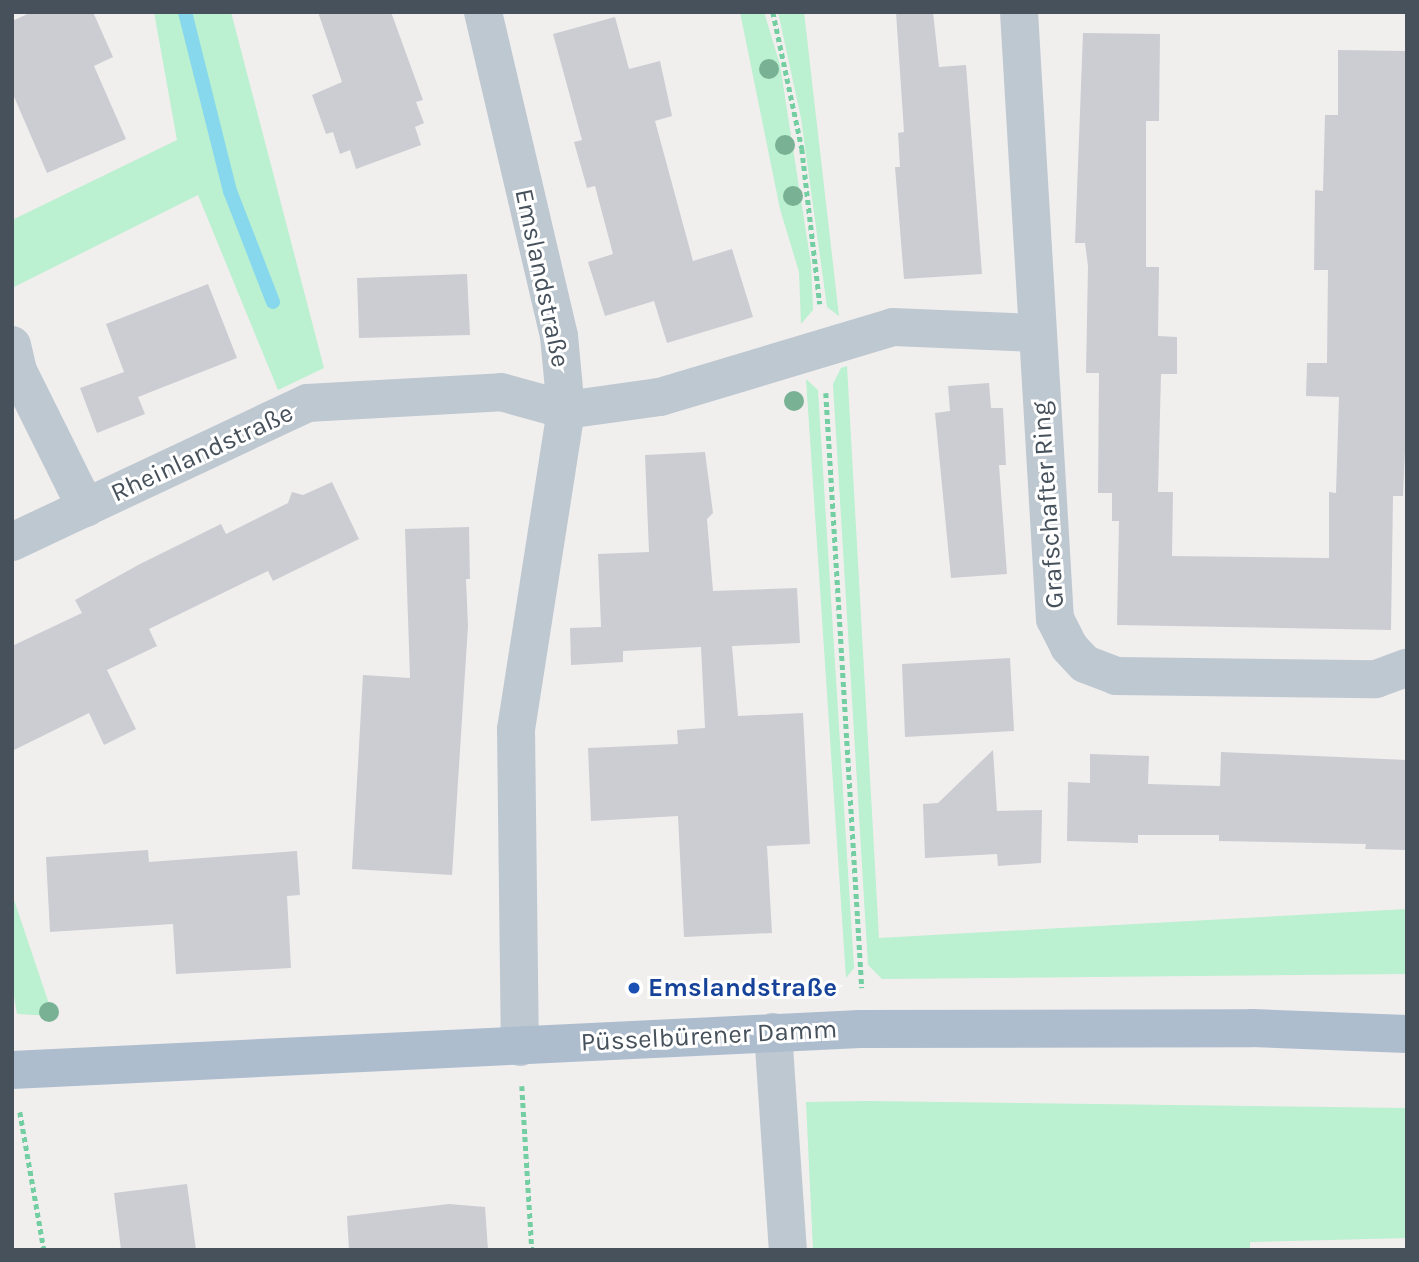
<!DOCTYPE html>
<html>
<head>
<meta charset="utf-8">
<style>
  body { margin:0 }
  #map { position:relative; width:1419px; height:1262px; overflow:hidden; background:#f1eeee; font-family:Karla,sans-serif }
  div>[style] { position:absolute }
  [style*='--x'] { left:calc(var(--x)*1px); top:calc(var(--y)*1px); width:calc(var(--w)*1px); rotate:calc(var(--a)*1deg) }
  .green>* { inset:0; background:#bbf0d0 }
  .stream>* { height:14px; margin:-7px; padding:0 7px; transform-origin:7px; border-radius:7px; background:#87d8ed }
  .building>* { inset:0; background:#cbcdd3 }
  .path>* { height:4.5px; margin-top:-2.25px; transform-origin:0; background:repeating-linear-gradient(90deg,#73cea2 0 5px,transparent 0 8.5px) }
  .minor>* { height:38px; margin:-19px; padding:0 19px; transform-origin:19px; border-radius:19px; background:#bec8d1 }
  .major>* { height:38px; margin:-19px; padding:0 19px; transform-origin:19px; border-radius:19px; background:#adbdce }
  .trees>* { width:20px; height:20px; margin:-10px; border-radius:50%; background:#78b194 }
  .dots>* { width:19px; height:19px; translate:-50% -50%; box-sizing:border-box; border:4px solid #fff; border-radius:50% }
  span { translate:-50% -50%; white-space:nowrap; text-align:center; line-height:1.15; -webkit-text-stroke:6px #fff; paint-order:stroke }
  .street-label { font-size:26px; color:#46515c }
  .transit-label { font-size:26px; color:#164399; font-weight:700 }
  .left { translate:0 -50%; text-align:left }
  .frame { position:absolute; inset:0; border:14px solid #46515c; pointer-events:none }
</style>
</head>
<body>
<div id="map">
  <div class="green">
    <i style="clip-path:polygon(154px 12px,231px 12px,324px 368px,278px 390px,198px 195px,14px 287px,12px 220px,177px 140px)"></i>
    <i style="clip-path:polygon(740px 12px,764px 12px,780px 65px,811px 264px,813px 310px,801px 324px,799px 272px,780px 209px)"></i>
    <i style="clip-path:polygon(778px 12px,804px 12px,839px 316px,827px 307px,801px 118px)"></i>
    <i style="clip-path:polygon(847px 366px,879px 938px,1407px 909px,1407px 974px,882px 979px,868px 965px,833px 384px,841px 368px)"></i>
    <i style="clip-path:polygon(806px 379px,818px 390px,854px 968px,846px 978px)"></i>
    <i style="clip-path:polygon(12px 894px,43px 986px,53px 1016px,17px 1014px,12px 985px)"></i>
    <i style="clip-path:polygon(867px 1101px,1407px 1108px,1407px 1238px,1250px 1242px,1250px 1250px,813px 1250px,806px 1102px)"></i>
  </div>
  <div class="stream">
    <i style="--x:185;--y:12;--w:185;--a:75.9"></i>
    <i style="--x:230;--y:191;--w:119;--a:68.8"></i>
  </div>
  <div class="building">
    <i style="clip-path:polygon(32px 12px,93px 12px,113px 57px,94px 66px,126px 139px,47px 173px,12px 92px,12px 21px)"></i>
    <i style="clip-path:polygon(318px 12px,391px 12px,423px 100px,416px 102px,424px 123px,415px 127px,421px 145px,356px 169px,350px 150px,340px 154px,333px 132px,326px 134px,312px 95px,342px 82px)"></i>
    <i style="clip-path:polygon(896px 12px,933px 12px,939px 67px,966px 65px,982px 274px,904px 279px,895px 167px,900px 167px,898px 133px,904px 132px)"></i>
    <i style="clip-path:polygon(615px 17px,629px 69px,660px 61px,672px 116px,655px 121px,693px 261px,732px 249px,753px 317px,667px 343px,654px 301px,605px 316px,588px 262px,613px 254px,595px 186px,587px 188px,574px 142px,582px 140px,553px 34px)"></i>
    <i style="clip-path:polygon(1083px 33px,1160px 34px,1159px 121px,1146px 121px,1146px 267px,1159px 267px,1158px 336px,1177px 337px,1177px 374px,1161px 374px,1158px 492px,1173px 492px,1172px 556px,1329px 558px,1329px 492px,1336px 493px,1339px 397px,1306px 396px,1307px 363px,1327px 363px,1328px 270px,1314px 270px,1315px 190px,1323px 191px,1325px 115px,1338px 115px,1338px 50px,1406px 51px,1405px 451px,1403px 496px,1393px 496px,1391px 630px,1117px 625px,1119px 521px,1112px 521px,1112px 493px,1098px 493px,1099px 373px,1086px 373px,1088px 266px,1085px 243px,1075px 243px)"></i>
    <i style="clip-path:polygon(467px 274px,470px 335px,359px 338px,357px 278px)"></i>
    <i style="clip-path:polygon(208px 284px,237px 358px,138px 397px,145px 414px,97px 433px,80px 388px,124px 372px,106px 324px)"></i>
    <i style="clip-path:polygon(989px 383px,991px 408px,1003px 408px,1006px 465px,999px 465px,1007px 574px,951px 578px,935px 413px,950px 411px,948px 386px)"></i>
    <i style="clip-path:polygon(705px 452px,713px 513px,707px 519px,713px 591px,797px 588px,800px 643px,732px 646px,738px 716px,803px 713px,810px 844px,767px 846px,772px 933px,684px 937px,678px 816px,591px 821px,588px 748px,678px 744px,677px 730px,705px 728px,701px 647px,623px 651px,623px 662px,571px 665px,570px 628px,601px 627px,598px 554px,649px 552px,645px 455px)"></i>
    <i style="clip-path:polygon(332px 482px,359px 539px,273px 581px,268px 571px,149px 629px,157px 646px,107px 670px,136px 729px,104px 745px,89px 713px,12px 751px,12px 646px,82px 613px,75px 600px,140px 564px,221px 524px,226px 534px,288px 503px,292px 492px,303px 495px)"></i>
    <i style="clip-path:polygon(469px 527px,470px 579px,466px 579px,468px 626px,452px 875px,352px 869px,363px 675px,410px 678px,405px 529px)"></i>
    <i style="clip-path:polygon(1010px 658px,1014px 731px,905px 737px,902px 664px)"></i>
    <i style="clip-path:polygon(993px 750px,997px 811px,1042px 810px,1041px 863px,998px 866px,997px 854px,925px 858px,923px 804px,938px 803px)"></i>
    <i style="clip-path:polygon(1221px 752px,1407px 760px,1407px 850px,1365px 849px,1366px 844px,1219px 841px,1219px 835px,1138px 835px,1138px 843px,1067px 841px,1068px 782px,1090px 783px,1090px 754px,1149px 756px,1148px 784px,1220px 786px)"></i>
    <i style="clip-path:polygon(148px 850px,149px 862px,297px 851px,300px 895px,287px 896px,291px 968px,176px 974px,173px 924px,50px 932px,46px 857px)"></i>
    <i style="clip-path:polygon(187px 1184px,196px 1250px,121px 1250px,114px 1193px)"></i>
    <i style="clip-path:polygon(449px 1204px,485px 1207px,488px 1250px,349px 1250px,347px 1216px)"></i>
  </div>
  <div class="path">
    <i style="--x:773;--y:12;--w:140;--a:78"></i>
    <i style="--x:802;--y:149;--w:156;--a:83.4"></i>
    <i style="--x:826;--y:393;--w:596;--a:86.54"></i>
    <i style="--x:522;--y:1086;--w:164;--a:86.5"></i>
    <i style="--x:20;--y:1112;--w:140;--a:80.1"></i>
  </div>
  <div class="minor">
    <i style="--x:483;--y:12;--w:333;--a:76.8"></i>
    <i style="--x:559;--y:336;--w:74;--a:84.6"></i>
    <i style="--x:566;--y:410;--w:323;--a:98.9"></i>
    <i style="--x:516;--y:729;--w:318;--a:89.3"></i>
    <i style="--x:1019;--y:12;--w:608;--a:86.61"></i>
    <i style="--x:1055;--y:619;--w:31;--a:63"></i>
    <i style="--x:1069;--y:647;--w:23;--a:47"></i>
    <i style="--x:1085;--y:664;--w:33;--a:21"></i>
    <i style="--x:1116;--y:676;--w:260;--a:0.7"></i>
    <i style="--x:1376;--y:679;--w:33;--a:-20"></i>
    <i style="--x:12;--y:345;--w:27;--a:77"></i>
    <i style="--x:18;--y:371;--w:153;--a:63.6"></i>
    <i style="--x:12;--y:542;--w:326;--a:-25.2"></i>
    <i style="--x:307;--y:403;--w:194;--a:-3.2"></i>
    <i style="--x:501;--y:392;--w:67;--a:15.5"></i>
    <i style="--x:566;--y:410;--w:95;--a:-7.9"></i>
    <i style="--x:660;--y:397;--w:243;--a:-16.7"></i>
    <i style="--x:893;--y:327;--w:142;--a:2.4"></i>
    <i style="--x:773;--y:1032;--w:219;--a:86.1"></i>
  </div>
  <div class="major">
    <i style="--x:12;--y:1070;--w:849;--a:-2.77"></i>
    <i style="--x:860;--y:1029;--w:392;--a:-0.1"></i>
    <i style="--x:1252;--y:1028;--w:155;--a:2.2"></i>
  </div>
  <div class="trees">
    <i style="left:769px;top:69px"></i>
    <i style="left:785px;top:145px"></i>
    <i style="left:793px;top:196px"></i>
    <i style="left:794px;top:401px"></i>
    <i style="left:49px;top:1012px"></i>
  </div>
  <div class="dots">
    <i style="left:634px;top:988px;background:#1a4fb4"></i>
  </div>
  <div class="street-label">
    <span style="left:542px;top:278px;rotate:78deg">Emslandstraße</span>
    <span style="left:202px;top:453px;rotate:-25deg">Rheinlandstraße</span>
    <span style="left:1048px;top:505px;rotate:-94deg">Grafschafter Ring</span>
    <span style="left:709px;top:1036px;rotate:-3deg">Püsselbürener Damm</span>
  </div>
  <div class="transit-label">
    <span class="left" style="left:648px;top:988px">Emslandstraße</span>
  </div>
  <div class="frame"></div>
</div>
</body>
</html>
